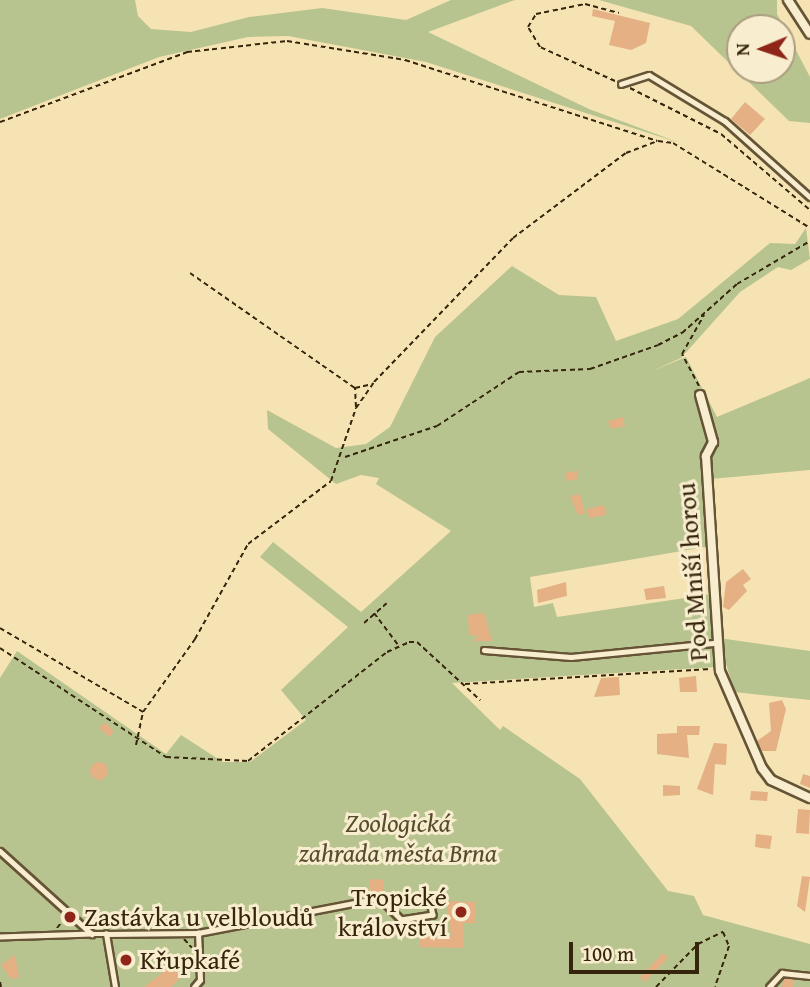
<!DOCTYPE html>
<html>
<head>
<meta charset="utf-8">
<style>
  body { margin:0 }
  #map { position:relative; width:810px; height:987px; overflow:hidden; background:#f5e3b3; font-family:"Gentium Book Plus",serif }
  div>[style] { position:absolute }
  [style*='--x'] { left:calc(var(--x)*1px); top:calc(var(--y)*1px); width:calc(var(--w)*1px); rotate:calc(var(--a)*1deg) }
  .green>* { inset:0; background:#b8c48f }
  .building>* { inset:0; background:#e4b084 }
  .round { border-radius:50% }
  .path>* { height:2px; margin-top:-1px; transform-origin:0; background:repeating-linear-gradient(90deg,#35250c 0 5px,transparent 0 8.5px) }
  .roads { filter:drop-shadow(2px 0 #655436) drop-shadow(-2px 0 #655436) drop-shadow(0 2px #655436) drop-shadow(0 -2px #655436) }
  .service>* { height:4.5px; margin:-2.25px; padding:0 2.25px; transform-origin:2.25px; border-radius:2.25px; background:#f8edce }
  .minor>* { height:8px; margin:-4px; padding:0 4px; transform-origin:4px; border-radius:4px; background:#f8edce }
  .dots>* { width:19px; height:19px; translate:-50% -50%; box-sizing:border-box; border:4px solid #f8edce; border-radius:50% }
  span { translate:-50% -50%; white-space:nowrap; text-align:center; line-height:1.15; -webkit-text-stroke:6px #f8edce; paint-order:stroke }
  .street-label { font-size:26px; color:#35250c }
  .park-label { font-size:26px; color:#564d2d; font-style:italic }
  .poi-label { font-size:26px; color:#35250c }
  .right { translate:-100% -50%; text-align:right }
  .left { translate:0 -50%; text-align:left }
  .north { position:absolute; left:726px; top:14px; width:70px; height:70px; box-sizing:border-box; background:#f8edce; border:2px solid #aa9d80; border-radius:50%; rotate:268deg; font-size:19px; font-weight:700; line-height:28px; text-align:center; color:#35250c }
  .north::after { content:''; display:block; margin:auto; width:24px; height:32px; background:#8f2418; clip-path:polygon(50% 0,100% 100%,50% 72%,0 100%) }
  .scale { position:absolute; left:569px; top:942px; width:130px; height:32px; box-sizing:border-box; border:4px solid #35250c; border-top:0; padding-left:9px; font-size:21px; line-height:24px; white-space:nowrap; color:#35250c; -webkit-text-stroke:5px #f8edce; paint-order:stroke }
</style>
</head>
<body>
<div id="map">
  <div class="green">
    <i style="clip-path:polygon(0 0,135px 0,138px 16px,151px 29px,191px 32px,249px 17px,322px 8px,406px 20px,451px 0,515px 0,428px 32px,589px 109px,680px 143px,426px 62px,288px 36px,248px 37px,159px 57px,0 119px)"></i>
    <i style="clip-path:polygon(evenodd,599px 0,777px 0,777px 14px,810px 77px,810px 123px,789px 121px,691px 26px,599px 0,740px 28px,782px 28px,782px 70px,740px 70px,740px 28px)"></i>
    <i style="clip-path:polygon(806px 228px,810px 259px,791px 270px,778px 267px,740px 292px,681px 358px,650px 372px,686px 357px,717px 417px,810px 378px,810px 470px,710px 479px,711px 546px,530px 577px,534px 607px,553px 603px,557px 617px,712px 594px,716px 667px,452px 683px,500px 730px,503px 726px,580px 779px,668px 891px,694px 896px,703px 915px,810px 944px,810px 987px,0 987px,0 678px,17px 651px,166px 754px,181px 735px,223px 762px,250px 762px,306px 720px,281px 690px,348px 627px,260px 557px,273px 542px,361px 612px,451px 531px,376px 484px,379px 478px,361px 475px,336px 484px,268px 429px,267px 410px,336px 448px,366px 444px,390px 427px,435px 337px,512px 266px,559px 295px,596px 297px,616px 341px,678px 319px,770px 243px,795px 244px)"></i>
    <i style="clip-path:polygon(719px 638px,810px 651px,810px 700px,734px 692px)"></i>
  </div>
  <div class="building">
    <i style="clip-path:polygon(593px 9px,650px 23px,646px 43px,631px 50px,609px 45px,615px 21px,592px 16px)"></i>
    <i style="clip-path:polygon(745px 102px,765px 119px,750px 135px,731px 119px)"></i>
    <i style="clip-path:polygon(623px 417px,625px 426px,611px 429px,608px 421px)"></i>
    <i style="clip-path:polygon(577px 471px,578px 479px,567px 481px,565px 473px)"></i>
    <i style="clip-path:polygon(580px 494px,585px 513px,578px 515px,570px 496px)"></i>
    <i style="clip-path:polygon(604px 505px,606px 515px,589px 518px,587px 509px)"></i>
    <i style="clip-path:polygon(743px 569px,751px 579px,743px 585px,747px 591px,729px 610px,723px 607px,726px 582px)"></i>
    <i style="clip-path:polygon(566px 582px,567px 596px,538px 603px,537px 590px)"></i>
    <i style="clip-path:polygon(664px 586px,666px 598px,646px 600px,644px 589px)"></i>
    <i style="clip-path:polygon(484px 613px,492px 641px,472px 641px,479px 636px,469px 635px,468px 615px)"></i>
    <i style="clip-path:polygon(696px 676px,697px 692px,680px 692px,679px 678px)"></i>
    <i style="clip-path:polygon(619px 677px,620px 695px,594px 697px,601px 678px)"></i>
    <i style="clip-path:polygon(782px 700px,786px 709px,776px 751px,762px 751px,757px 741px,771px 731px,769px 703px)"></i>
    <i style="clip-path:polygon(105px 722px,114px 731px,109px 737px,99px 728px)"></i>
    <i style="clip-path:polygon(677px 726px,700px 726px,699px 735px,687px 735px,689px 758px,657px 754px,657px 734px,677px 733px)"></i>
    <i style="clip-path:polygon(714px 743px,727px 744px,726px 765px,715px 764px,713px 795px,697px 789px)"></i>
    <i class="round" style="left:90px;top:762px;width:18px;height:18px"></i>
    <i style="clip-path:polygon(803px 774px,810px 776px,810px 788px,800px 784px)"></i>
    <i style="clip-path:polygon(663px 785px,680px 786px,680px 795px,663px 796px)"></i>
    <i style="clip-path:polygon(751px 791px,768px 792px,767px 801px,750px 800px)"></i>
    <i style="clip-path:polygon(798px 809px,810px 810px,809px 834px,796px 833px)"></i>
    <i style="clip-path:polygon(756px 834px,772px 836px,770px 849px,755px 847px)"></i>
    <i style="clip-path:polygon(802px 876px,810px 877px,805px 912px,797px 906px)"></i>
    <i style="clip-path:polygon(369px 879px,384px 880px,383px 892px,369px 892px)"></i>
    <i style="clip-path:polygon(446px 901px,476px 902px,475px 923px,464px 923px,463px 948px,419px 947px,420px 933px,451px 936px)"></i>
    <i style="clip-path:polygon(663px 953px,668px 958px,645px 982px,640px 977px)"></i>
    <i style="clip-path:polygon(15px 955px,19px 977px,11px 979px,1px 965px)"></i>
    <i style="clip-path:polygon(183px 957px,191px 967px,171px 987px,144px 987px)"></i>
    <i style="clip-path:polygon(784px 978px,793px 979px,794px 987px,782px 987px)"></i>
  </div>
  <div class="path">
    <i style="--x:615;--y:81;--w:82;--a:-155.6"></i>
    <i style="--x:540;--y:47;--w:23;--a:-121"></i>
    <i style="--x:528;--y:27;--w:15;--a:-58"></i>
    <i style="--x:536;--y:14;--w:50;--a:-11.5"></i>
    <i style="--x:585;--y:4;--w:35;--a:15"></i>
    <i style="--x:630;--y:88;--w:102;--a:26.8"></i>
    <i style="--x:721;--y:134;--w:117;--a:40.5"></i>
    <i style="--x:0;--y:122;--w:200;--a:-20.5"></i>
    <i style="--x:187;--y:52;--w:101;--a:-6.3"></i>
    <i style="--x:287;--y:41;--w:120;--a:9.1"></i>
    <i style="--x:405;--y:60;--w:265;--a:17.8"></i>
    <i style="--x:190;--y:273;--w:201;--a:34.9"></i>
    <i style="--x:699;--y:386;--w:36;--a:-118"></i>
    <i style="--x:682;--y:354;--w:45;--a:-60.6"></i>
    <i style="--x:356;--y:407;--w:19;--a:-93"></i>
    <i style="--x:355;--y:388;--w:17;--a:-13"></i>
    <i style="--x:345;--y:457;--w:97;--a:-18.6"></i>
    <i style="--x:437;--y:426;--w:98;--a:-33.4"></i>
    <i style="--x:519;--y:372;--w:71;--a:-2.4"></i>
    <i style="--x:590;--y:369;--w:72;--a:-19.4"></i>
    <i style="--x:658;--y:345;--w:27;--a:-27"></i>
    <i style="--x:682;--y:333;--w:74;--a:-41.7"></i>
    <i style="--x:737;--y:284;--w:85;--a:-30.5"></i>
    <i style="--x:374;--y:613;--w:40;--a:53"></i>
    <i style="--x:364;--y:623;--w:30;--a:-41"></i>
    <i style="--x:0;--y:628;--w:166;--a:30.4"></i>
    <i style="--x:143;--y:712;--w:90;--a:-54.5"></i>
    <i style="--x:195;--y:639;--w:109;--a:-60.8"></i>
    <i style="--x:248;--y:544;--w:104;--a:-37.2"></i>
    <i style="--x:331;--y:481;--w:77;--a:-71.1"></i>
    <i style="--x:356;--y:408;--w:32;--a:-55"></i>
    <i style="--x:374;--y:382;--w:200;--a:-46"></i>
    <i style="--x:513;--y:238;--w:141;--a:-37"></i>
    <i style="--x:626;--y:153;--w:34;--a:-21"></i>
    <i style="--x:658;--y:141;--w:15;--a:8"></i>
    <i style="--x:673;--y:143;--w:161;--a:31.8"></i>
    <i style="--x:0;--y:648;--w:199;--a:33.3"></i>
    <i style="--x:166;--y:757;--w:82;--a:2.8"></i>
    <i style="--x:248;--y:761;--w:177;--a:-38.1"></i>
    <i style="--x:387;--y:652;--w:24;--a:-24"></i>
    <i style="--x:409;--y:642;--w:8;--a:0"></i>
    <i style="--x:417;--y:642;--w:86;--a:42.6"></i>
    <i style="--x:465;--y:684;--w:246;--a:-3.5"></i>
    <i style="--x:136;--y:745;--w:33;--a:-78"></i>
    <i style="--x:57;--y:928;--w:11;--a:-52"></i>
    <i style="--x:184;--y:939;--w:12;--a:48"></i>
    <i style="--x:0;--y:982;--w:5;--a:79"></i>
    <i style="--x:656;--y:987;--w:60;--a:-45.7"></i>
    <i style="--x:698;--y:944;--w:28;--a:-26"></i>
    <i style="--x:723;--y:932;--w:15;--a:67"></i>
    <i style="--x:729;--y:946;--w:43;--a:108.9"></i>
  </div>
  <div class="roads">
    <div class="service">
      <i style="--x:621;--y:84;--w:29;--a:-18"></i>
      <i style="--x:649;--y:75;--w:89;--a:31.2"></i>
      <i style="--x:725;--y:121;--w:114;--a:41.8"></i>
      <i style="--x:484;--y:650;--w:87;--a:4.6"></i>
      <i style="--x:571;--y:657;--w:145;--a:-5.6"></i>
      <i style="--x:0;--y:851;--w:124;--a:42.1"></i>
      <i style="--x:92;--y:934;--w:92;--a:178.1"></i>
      <i style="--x:92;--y:934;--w:14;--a:0"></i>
      <i style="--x:115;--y:987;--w:54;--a:-99.6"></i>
      <i style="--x:106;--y:934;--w:92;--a:-0.6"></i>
      <i style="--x:194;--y:987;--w:9;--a:-49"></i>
      <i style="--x:200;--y:980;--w:47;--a:-92.4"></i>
      <i style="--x:198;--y:933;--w:184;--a:-10.9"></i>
      <i style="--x:379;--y:898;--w:51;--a:4.5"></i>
      <i style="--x:430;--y:902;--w:13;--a:77"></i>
      <i style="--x:433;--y:915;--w:32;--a:171"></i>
      <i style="--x:401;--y:920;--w:31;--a:-135"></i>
      <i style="--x:769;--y:987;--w:19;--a:-47"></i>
      <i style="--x:782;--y:973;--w:28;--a:6"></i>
    </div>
    <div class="minor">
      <i style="--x:788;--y:0;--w:40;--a:57.1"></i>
      <i style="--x:700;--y:395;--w:49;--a:74.5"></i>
      <i style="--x:713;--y:442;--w:16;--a:117"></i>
      <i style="--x:706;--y:456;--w:215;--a:86.3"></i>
      <i style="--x:720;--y:671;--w:106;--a:66.6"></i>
      <i style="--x:762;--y:768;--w:15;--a:53"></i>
      <i style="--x:771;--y:780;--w:43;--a:24.8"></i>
    </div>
  </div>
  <div class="dots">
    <i style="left:461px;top:912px;background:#8f2418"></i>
    <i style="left:70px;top:917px;background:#8f2418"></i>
    <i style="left:126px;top:960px;background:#8f2418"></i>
  </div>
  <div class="street-label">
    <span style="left:692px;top:572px;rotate:-94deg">Pod Mniší horou</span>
  </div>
  <div class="park-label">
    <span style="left:398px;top:838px">Zoologická<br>zahrada města Brna</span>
  </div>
  <div class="poi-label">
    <span class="right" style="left:447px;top:912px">Tropické<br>království</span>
    <span class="left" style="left:84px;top:917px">Zastávka u velbloudů</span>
    <span class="left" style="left:140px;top:960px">Křupkafé</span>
  </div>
  <div class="north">N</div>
  <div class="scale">100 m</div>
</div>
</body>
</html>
